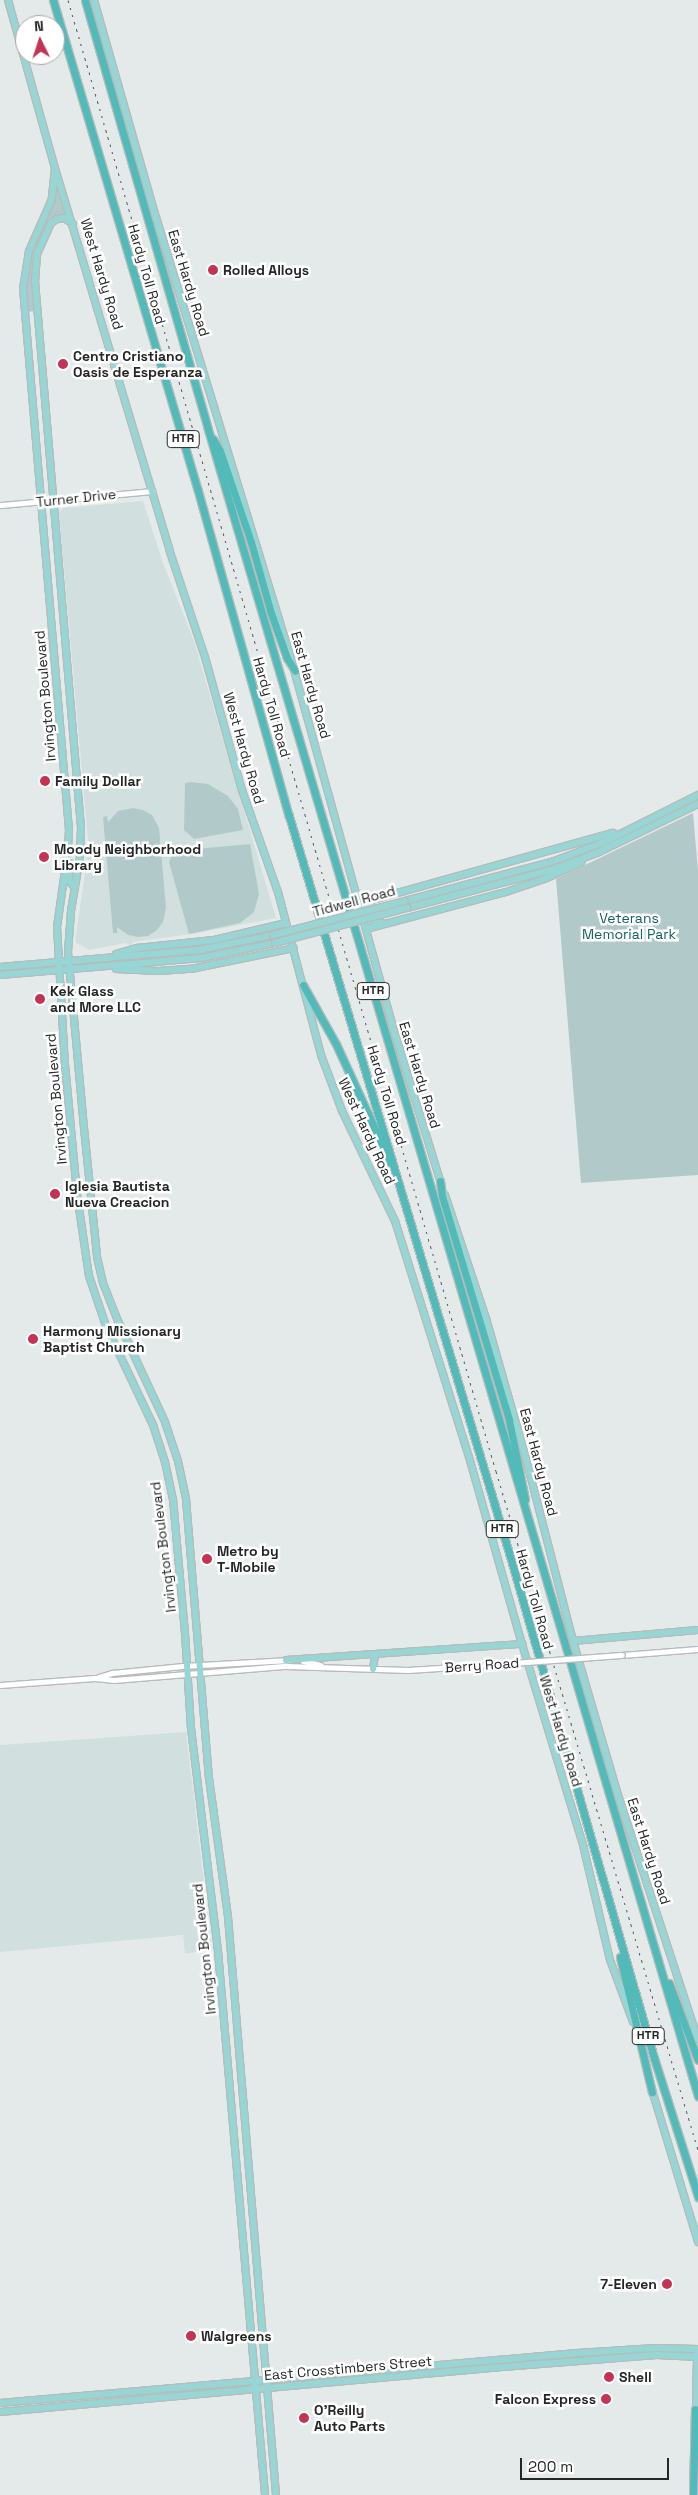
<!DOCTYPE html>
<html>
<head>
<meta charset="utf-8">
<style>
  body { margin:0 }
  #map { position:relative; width:698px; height:2495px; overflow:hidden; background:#e4eaea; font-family:"Space Grotesk",sans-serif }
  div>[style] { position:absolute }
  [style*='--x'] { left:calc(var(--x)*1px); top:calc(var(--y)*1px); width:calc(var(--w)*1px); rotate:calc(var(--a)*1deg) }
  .built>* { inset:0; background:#d1e0df }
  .green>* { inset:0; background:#b1cac9 }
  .roads { filter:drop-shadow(1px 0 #b6bcbb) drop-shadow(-1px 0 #b6bcbb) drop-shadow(0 1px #b6bcbb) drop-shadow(0 -1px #b6bcbb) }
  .minor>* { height:5px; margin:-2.5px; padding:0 2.5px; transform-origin:2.5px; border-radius:2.5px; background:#fff }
  .major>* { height:6px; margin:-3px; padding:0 3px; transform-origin:3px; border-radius:3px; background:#97d6d4 }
  .highway>* { height:7px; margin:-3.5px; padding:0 3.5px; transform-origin:3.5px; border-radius:3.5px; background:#52bab8 }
  .rail>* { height:1px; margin-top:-0.5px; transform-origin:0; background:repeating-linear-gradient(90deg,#595c5c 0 2.5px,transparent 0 7.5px) }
  .bridges { filter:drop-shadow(1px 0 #b6bcbb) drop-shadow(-1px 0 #b6bcbb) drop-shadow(0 1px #b6bcbb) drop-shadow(0 -1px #b6bcbb) }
  .minor-bridge>* { height:5px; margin:-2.5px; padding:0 2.5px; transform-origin:2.5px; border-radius:2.5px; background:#fff }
  .major-bridge>* { height:6px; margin:-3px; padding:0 3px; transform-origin:3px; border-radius:3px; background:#97d6d4 }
  .dots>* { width:14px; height:14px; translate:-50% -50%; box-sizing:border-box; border:2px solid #fff; border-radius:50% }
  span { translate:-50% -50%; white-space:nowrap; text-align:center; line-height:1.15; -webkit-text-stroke:5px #fff; paint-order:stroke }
  .shield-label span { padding:1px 4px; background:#fff; border:1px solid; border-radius:4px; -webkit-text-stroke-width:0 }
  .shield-label { font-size:12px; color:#252727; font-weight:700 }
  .poi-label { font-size:14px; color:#252727; font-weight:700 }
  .left { translate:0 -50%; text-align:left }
  .right { translate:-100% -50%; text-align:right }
  .street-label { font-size:14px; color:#252727 }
  .park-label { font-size:14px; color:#156261 }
  .north { position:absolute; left:15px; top:15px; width:50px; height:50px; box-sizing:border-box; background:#fff; border:1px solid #a8a9a9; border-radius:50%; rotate:356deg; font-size:14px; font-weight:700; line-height:20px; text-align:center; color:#252727 }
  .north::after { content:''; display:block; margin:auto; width:18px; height:22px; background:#c43452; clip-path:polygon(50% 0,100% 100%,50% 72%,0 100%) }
  .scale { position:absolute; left:520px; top:2458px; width:149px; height:22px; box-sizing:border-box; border:2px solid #252727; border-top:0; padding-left:6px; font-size:15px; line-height:18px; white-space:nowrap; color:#252727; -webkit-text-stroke:4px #fff; paint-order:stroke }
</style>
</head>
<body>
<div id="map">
  <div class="built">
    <i style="clip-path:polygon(143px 501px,163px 563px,194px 641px,276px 918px,198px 933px,133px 942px,131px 946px,126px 943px,89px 950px,75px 942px,86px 866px,88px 841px,59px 512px,63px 508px)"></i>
    <i style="clip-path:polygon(186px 1732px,212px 1949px,185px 1954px,183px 1935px,0 1952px,0 1745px)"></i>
  </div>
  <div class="green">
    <i style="clip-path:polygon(57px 186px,66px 216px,49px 222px,37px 245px,34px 244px,50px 212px)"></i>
    <i style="clip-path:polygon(30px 257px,33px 258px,34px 302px,34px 311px,29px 312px,26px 289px)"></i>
    <i style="clip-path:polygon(191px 782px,208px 784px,228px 796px,238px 809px,243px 830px,194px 839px,184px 830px,185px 783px)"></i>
    <i style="clip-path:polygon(133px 808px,143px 810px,152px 815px,159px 828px,166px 908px,163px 922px,157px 930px,148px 936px,138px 937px,128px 935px,117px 927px,117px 933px,113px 933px,103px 817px,107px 816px,108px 822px,118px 811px)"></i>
    <i style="clip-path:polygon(693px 813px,698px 871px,698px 1175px,581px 1183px,556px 879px)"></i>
    <i style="clip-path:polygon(250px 844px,259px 894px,254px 912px,240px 923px,189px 934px,169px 862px,174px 851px)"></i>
  </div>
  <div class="roads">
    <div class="minor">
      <i style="--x:0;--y:505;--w:153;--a:-5.3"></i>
      <i style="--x:622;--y:1655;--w:76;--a:-4.5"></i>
      <i style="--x:303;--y:1661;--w:18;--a:13"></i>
      <i style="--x:99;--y:1677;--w:14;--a:-17"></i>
      <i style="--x:112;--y:1673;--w:71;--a:-5.6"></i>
      <i style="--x:183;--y:1666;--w:106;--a:-3.2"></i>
      <i style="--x:0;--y:1685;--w:95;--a:-4.2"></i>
      <i style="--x:95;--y:1678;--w:19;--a:6"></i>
      <i style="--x:114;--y:1680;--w:173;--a:-4.7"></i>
      <i style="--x:286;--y:1666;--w:122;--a:1.9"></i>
      <i style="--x:408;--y:1670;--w:77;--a:-3.7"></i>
    </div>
    <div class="major">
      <i style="--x:8;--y:0;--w:174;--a:74.4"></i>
      <i style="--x:55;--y:168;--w:398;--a:73.3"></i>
      <i style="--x:169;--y:549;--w:114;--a:71.6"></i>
      <i style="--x:205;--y:657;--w:138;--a:74.5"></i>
      <i style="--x:242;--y:790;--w:108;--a:70.6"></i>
      <i style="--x:278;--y:892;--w:169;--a:75.2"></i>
      <i style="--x:321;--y:1055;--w:60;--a:69.4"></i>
      <i style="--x:342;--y:1111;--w:122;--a:64.3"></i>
      <i style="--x:395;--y:1221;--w:247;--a:72.6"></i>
      <i style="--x:469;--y:1457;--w:194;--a:74.2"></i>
      <i style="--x:522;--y:1644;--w:210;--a:73.1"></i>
      <i style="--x:583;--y:1845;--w:118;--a:76.8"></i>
      <i style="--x:610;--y:1960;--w:66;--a:69.6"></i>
      <i style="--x:94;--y:0;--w:226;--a:74.1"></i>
      <i style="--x:156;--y:217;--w:455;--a:73"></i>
      <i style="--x:289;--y:652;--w:383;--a:74.5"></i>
      <i style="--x:391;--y:1021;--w:170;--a:72.9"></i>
      <i style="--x:55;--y:168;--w:31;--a:96"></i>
      <i style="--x:52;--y:199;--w:57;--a:113.9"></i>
      <i style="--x:29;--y:251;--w:37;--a:99"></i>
      <i style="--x:23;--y:288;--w:544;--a:85.15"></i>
      <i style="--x:69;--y:830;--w:19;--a:93"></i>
      <i style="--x:68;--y:849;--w:79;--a:98"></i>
      <i style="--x:57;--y:927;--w:137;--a:86.7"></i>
      <i style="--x:65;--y:1064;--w:131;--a:84.7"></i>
      <i style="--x:77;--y:1194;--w:83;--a:81.7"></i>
      <i style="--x:89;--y:1276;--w:53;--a:71.2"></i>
      <i style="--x:106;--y:1326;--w:110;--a:64.6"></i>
      <i style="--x:153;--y:1425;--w:39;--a:72"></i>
      <i style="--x:165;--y:1462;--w:38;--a:78"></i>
      <i style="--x:173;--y:1499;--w:135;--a:84.9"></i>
      <i style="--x:185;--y:1633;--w:95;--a:86.4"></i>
      <i style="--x:191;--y:1728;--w:225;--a:83.1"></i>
      <i style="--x:218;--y:1951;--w:546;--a:85.06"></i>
      <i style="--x:73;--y:224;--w:11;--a:-146"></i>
      <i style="--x:64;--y:218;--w:7;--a:172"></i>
      <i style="--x:57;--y:219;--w:7;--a:146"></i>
      <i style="--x:51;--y:223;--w:34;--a:114"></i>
      <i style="--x:37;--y:254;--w:27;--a:94"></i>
      <i style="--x:35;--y:281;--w:549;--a:85.19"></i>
      <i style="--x:81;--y:828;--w:29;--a:92"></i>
      <i style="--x:80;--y:857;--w:55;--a:99.5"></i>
      <i style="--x:71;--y:911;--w:41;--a:94.2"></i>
      <i style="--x:68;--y:952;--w:167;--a:84.8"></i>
      <i style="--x:83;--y:1118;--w:140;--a:84.2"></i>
      <i style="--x:97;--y:1257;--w:27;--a:77"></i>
      <i style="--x:103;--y:1283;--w:41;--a:68.5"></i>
      <i style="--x:118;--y:1321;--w:111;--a:65"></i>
      <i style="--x:165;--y:1422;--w:41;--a:71.6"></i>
      <i style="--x:178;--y:1461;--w:39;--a:78"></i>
      <i style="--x:186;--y:1499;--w:280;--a:85.3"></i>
      <i style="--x:209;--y:1778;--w:140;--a:82.2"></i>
      <i style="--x:228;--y:1917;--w:580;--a:85.25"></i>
      <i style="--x:70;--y:863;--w:18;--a:93"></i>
      <i style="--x:69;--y:881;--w:9;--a:49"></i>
      <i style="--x:372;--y:900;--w:8;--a:120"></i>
      <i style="--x:368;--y:907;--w:9;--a:77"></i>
      <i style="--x:370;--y:916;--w:6;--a:51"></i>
      <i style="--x:374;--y:921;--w:11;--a:15"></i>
      <i style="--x:405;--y:901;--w:154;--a:-15"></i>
      <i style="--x:554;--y:861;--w:51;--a:-20.6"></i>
      <i style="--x:602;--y:843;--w:107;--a:-26.6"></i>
      <i style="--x:358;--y:904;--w:265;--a:-15.6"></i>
      <i style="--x:407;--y:908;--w:153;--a:-14.8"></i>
      <i style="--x:555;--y:869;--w:47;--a:-21.1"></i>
      <i style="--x:599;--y:852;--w:110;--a:-25.9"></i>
      <i style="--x:366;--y:929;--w:145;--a:-14.8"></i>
      <i style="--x:506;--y:892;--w:43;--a:-18.9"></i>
      <i style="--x:547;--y:878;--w:38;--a:-25"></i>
      <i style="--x:116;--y:954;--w:22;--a:-16"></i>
      <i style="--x:137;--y:948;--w:77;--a:-5.9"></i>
      <i style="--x:214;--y:940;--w:74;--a:-13.3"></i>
      <i style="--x:0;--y:967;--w:201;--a:-4.9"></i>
      <i style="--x:200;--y:950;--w:75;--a:-11.6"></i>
      <i style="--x:116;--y:969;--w:43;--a:2.7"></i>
      <i style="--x:159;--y:971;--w:32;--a:-4"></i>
      <i style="--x:191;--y:969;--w:105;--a:-11.5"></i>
      <i style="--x:0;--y:975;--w:202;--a:-4.8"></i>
      <i style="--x:201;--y:958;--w:76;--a:-11.5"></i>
      <i style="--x:445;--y:1195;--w:130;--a:71.6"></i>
      <i style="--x:486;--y:1318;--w:142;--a:74.1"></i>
      <i style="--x:525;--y:1455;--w:192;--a:75.5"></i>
      <i style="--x:573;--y:1641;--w:164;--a:73.7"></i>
      <i style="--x:619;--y:1798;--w:254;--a:71.9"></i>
      <i style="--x:573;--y:1641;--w:125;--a:-5"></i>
      <i style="--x:286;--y:1660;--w:237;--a:-3.9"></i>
      <i style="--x:373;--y:1669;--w:14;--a:-82"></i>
      <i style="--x:651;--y:2087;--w:162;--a:73.1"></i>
      <i style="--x:0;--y:2403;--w:579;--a:-4.95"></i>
      <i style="--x:577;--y:2353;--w:79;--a:-3.6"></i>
      <i style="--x:656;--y:2348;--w:42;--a:1.4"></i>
      <i style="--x:0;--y:2412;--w:504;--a:-5.12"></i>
      <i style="--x:502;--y:2367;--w:155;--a:-4.4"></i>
      <i style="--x:657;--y:2355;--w:41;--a:2.8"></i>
      <i style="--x:696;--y:2413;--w:59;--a:-89"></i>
    </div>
    <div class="highway">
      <i style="--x:53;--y:0;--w:512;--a:73.55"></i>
      <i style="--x:198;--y:491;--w:337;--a:74.4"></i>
      <i style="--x:289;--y:816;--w:787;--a:73.38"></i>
      <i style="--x:514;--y:1570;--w:508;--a:73.99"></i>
      <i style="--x:654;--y:2058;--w:146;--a:72.4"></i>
      <i style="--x:85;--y:0;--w:443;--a:74"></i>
      <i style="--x:207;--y:426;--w:1741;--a:73.62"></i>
      <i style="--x:213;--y:439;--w:14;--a:60"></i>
      <i style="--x:220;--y:451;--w:96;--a:71.2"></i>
      <i style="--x:251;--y:542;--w:74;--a:74.3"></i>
      <i style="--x:271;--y:613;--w:48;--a:70.4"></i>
      <i style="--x:287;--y:658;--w:15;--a:58"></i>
      <i style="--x:303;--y:985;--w:68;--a:60.8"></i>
      <i style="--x:336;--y:1044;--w:130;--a:65.4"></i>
      <i style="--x:440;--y:1181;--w:15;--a:82"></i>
      <i style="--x:442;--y:1196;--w:234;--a:73.3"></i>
      <i style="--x:509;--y:1420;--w:81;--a:78.6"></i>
      <i style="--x:620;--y:1957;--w:139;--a:76.7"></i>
      <i style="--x:669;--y:1983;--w:82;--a:69.4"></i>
      <i style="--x:693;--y:2495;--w:86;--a:-88.7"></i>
    </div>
  </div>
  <div class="rail">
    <i style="--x:68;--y:0;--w:1532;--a:73.78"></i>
    <i style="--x:496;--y:1471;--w:708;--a:73.43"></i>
  </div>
  <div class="bridges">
    <div class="minor-bridge">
      <i style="--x:485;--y:1665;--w:137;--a:-4.2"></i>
    </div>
    <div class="major-bridge">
      <i style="--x:273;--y:935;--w:136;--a:-14.4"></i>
      <i style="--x:275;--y:943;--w:137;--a:-14.9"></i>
    </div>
  </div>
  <div class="dots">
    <i style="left:213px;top:270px;background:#c43452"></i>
    <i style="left:63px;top:364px;background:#c43452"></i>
    <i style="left:45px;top:781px;background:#c43452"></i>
    <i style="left:44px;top:857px;background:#c43452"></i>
    <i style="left:40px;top:999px;background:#c43452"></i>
    <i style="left:55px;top:1194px;background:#c43452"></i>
    <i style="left:33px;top:1339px;background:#c43452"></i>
    <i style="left:207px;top:1559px;background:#c43452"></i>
    <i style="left:667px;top:2284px;background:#c43452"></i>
    <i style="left:191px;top:2336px;background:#c43452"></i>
    <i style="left:609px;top:2377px;background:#c43452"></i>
    <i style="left:606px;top:2399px;background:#c43452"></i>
    <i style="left:304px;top:2418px;background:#c43452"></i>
  </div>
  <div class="shield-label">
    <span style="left:183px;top:439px">HTR</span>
    <span style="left:373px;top:991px">HTR</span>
    <span style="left:502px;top:1529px">HTR</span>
    <span style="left:648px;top:2036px">HTR</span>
  </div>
  <div class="poi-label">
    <span class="left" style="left:223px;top:270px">Rolled Alloys</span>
    <span class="left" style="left:73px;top:364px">Centro Cristiano<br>Oasis de Esperanza</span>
    <span class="left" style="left:55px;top:781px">Family Dollar</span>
    <span class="left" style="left:54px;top:857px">Moody Neighborhood<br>Library</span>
    <span class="left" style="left:50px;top:999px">Kek Glass<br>and More LLC</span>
    <span class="left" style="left:65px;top:1194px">Iglesia Bautista<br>Nueva Creacion</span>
    <span class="left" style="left:43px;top:1339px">Harmony Missionary<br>Baptist Church</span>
    <span class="left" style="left:217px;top:1559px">Metro by<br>T-Mobile</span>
    <span class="right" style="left:657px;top:2284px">7-Eleven</span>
    <span class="left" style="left:201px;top:2336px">Walgreens</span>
    <span class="left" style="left:619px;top:2377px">Shell</span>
    <span class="right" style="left:596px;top:2399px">Falcon Express</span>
    <span class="left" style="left:314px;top:2418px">O'Reilly<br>Auto Parts</span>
  </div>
  <div class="street-label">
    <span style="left:102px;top:274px;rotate:73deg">West Hardy Road</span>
    <span style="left:147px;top:274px;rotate:74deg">Hardy Toll Road</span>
    <span style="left:189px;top:283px;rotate:73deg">East Hardy Road</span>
    <span style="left:76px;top:498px;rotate:-6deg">Turner Drive</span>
    <span style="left:311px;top:685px;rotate:74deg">East Hardy Road</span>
    <span style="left:45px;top:696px;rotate:-95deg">Irvington Boulevard</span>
    <span style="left:272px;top:707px;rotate:74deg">Hardy Toll Road</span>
    <span style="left:244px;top:748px;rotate:74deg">West Hardy Road</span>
    <span style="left:354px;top:901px;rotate:-15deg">Tidwell Road</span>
    <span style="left:420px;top:1075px;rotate:73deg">East Hardy Road</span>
    <span style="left:387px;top:1095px;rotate:73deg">Hardy Toll Road</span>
    <span style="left:56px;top:1099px;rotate:-95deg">Irvington Boulevard</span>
    <span style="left:367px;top:1131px;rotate:65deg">West Hardy Road</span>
    <span style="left:539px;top:1462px;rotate:75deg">East Hardy Road</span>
    <span style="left:163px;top:1547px;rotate:-97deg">Irvington Boulevard</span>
    <span style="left:535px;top:1599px;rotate:74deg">Hardy Toll Road</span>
    <span style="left:482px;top:1665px;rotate:-4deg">Berry Road</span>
    <span style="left:561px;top:1731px;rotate:73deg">West Hardy Road</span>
    <span style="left:649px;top:1851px;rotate:72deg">East Hardy Road</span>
    <span style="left:204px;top:1949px;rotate:-96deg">Irvington Boulevard</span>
    <span style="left:348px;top:2368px;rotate:-5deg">East Crosstimbers Street</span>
  </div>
  <div class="park-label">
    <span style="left:629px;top:926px">Veterans<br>Memorial Park</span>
  </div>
  <div class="north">N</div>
  <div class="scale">200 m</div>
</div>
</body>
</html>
